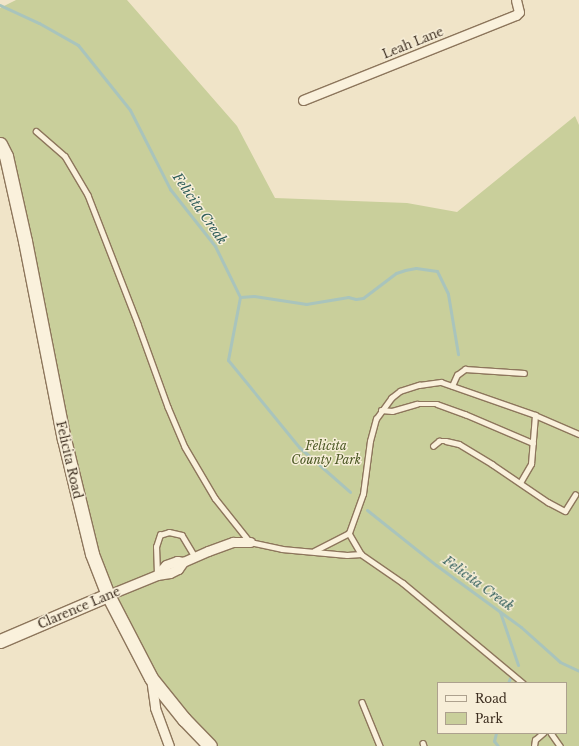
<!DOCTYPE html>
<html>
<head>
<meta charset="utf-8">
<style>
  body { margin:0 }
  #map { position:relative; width:579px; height:746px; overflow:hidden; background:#f0e4c8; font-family:"Libre Baskerville",serif }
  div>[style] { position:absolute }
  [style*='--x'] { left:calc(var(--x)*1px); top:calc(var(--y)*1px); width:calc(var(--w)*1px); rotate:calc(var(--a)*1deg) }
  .green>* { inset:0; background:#c9cf9b }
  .stream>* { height:3px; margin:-1.5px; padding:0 1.5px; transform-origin:1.5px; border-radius:1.5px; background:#a9c4bc }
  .roads { filter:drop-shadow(1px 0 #8d765c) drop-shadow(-1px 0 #8d765c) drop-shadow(0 1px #8d765c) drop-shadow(0 -1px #8d765c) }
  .lane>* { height:4.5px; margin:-2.25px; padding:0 2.25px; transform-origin:2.25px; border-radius:2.25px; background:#faf1dc }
  .street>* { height:9px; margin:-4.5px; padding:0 4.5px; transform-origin:4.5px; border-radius:4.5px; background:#faf1dc }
  .secondary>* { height:13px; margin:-6.5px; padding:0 6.5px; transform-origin:6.5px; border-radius:6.5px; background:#faf1dc }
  span { translate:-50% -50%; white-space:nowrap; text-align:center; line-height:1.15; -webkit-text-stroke:3px #f7eed8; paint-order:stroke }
  .street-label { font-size:12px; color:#3d2e20 }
  .park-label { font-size:12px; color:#4d5a26; font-style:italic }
  .water-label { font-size:13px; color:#2f5d5a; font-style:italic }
  .legend { position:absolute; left:437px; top:682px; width:130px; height:52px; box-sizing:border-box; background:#f7eed8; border:1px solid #ada18e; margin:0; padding:5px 7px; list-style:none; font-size:12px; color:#3d2e20 }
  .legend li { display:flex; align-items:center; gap:8px; height:20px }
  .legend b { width:20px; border:1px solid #ada18e }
</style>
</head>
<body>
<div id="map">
  <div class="green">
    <i style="clip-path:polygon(evenodd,16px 0,127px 0,237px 126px,275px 198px,407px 203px,457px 212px,575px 116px,579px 125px,579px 746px,210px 746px,163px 694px,108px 595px,0 144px,0 8px,16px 0,438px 683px,566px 683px,566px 733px,438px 733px,438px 683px)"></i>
  </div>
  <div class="stream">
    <i style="--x:0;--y:5;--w:43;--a:24.8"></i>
    <i style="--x:39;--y:23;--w:45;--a:29.4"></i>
    <i style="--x:78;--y:45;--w:83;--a:51.3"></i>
    <i style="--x:130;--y:110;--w:89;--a:63.1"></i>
    <i style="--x:170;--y:189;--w:73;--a:51.7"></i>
    <i style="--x:215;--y:246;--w:57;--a:63.9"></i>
    <i style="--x:240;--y:297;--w:64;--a:100.8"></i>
    <i style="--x:228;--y:360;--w:112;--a:50.8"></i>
    <i style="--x:299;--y:447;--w:68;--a:41.4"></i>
    <i style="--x:240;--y:297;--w:14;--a:-4"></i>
    <i style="--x:254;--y:296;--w:53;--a:8.7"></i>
    <i style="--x:306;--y:304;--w:43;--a:-9.5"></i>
    <i style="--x:348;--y:297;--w:8;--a:14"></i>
    <i style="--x:356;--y:299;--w:7;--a:-8"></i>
    <i style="--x:363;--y:298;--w:41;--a:-37.1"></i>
    <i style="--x:396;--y:273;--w:9;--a:-18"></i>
    <i style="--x:405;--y:270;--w:11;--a:-10"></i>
    <i style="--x:416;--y:268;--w:21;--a:8"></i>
    <i style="--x:437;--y:271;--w:25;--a:64"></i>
    <i style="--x:448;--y:294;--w:61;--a:80.5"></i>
    <i style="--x:367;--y:510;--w:88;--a:38.6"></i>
    <i style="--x:436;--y:565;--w:105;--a:36.1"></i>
    <i style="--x:521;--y:627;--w:52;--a:41.9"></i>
    <i style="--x:560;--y:662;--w:21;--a:25"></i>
    <i style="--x:500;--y:612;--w:56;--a:71.2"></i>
    <i style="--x:508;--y:683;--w:5;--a:-68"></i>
    <i style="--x:496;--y:733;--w:8;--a:104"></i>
    <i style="--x:494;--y:741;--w:6;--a:51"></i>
  </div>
  <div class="roads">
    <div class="lane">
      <i style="--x:36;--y:131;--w:38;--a:41"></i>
      <i style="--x:65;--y:156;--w:45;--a:59.5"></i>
      <i style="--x:88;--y:195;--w:138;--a:68.8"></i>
      <i style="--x:138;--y:324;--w:88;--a:70.1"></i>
      <i style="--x:168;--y:407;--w:43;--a:67"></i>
      <i style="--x:185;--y:447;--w:59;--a:59.5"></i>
      <i style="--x:215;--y:498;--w:56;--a:51.5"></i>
      <i style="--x:250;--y:542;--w:33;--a:12"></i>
      <i style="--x:282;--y:549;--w:65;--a:5.3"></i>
      <i style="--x:347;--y:555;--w:14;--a:-4"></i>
      <i style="--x:452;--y:386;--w:12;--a:-66"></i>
      <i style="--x:457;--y:375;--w:10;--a:-37"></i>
      <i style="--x:465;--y:369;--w:59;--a:3.9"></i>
      <i style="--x:381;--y:410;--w:11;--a:5"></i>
      <i style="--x:392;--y:411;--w:26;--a:-16"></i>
      <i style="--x:417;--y:404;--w:20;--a:0"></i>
      <i style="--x:437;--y:404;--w:30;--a:20"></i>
      <i style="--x:465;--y:414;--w:74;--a:23.1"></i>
      <i style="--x:433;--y:446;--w:8;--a:-40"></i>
      <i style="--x:439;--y:441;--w:7;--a:0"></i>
      <i style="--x:446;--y:441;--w:13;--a:13"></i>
      <i style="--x:459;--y:444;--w:39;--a:31"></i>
      <i style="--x:492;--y:464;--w:68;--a:34.2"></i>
      <i style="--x:548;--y:502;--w:19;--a:28"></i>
      <i style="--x:565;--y:511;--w:19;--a:-58"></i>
      <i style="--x:520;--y:483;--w:22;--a:-60"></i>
      <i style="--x:531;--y:464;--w:49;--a:-85.3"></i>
      <i style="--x:349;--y:533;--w:24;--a:60"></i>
      <i style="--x:361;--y:554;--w:51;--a:34.6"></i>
      <i style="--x:403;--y:583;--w:156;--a:39.8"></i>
      <i style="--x:314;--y:551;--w:39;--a:-27"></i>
      <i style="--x:349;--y:533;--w:41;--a:-70.3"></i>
      <i style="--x:363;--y:494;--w:53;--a:-82.5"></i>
      <i style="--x:370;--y:441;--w:23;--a:-75"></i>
      <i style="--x:376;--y:419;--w:26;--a:-54"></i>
      <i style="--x:391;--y:398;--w:11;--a:-38"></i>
      <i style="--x:400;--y:391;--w:20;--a:-18"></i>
      <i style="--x:419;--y:385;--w:22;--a:-8"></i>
      <i style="--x:441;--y:382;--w:100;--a:19.3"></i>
      <i style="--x:535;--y:415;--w:48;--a:23.4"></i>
      <i style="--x:157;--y:574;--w:27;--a:-92"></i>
      <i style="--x:156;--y:547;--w:13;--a:-72"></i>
      <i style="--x:160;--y:535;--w:9;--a:-18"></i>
      <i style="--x:169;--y:532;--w:13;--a:13"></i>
      <i style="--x:182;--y:535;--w:26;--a:59"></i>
      <i style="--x:362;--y:702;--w:48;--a:67.8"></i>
      <i style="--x:551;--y:733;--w:16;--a:55"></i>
      <i style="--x:423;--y:743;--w:3;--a:72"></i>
      <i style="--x:534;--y:746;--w:6;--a:-81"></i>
      <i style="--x:535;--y:740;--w:11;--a:-41"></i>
    </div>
    <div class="street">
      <i style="--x:303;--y:100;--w:229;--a:-21.8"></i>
      <i style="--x:516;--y:15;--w:4;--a:-45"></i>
      <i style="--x:519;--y:12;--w:12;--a:-104"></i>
      <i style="--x:157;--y:575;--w:13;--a:-48"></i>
      <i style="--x:166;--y:565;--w:12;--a:-20"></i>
      <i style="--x:177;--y:561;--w:6;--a:9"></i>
      <i style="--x:108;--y:595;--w:53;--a:-22.2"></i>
      <i style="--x:157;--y:575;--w:13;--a:-9"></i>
      <i style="--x:170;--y:573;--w:9;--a:-27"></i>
      <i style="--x:178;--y:569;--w:9;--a:-54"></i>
      <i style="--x:183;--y:562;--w:27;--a:-24"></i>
      <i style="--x:208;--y:551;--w:27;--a:-20"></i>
      <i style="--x:233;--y:542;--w:17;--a:0"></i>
      <i style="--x:151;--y:678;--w:30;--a:82"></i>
      <i style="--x:155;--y:708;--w:40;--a:69.8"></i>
    </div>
    <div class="secondary">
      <i style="--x:0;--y:144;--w:13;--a:63"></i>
      <i style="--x:6;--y:156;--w:87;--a:77.4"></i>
      <i style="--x:25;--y:241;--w:202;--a:78.9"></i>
      <i style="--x:64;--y:439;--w:118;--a:76.3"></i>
      <i style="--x:92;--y:554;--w:44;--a:68.7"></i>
      <i style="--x:108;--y:595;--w:93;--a:62.6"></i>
      <i style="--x:151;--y:678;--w:53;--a:51.2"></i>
      <i style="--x:184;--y:719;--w:37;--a:46"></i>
      <i style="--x:0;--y:641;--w:117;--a:-23.1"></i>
    </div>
  </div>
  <div class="street-label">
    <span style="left:413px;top:43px;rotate:-22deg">Leah Lane</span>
    <span style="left:69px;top:460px;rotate:77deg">Felicita Road</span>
    <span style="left:79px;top:608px;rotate:-23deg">Clarence Lane</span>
  </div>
  <div class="park-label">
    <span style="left:326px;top:453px">Felicita<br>County Park</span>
  </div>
  <div class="water-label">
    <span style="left:199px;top:209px;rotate:55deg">Felicita Creak</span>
    <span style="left:478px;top:584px;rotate:36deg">Felicita Creak</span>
  </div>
  <ul class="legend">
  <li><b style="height:5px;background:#faf1dc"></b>Road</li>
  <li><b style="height:11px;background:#c9cf9b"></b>Park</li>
  </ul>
</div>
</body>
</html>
